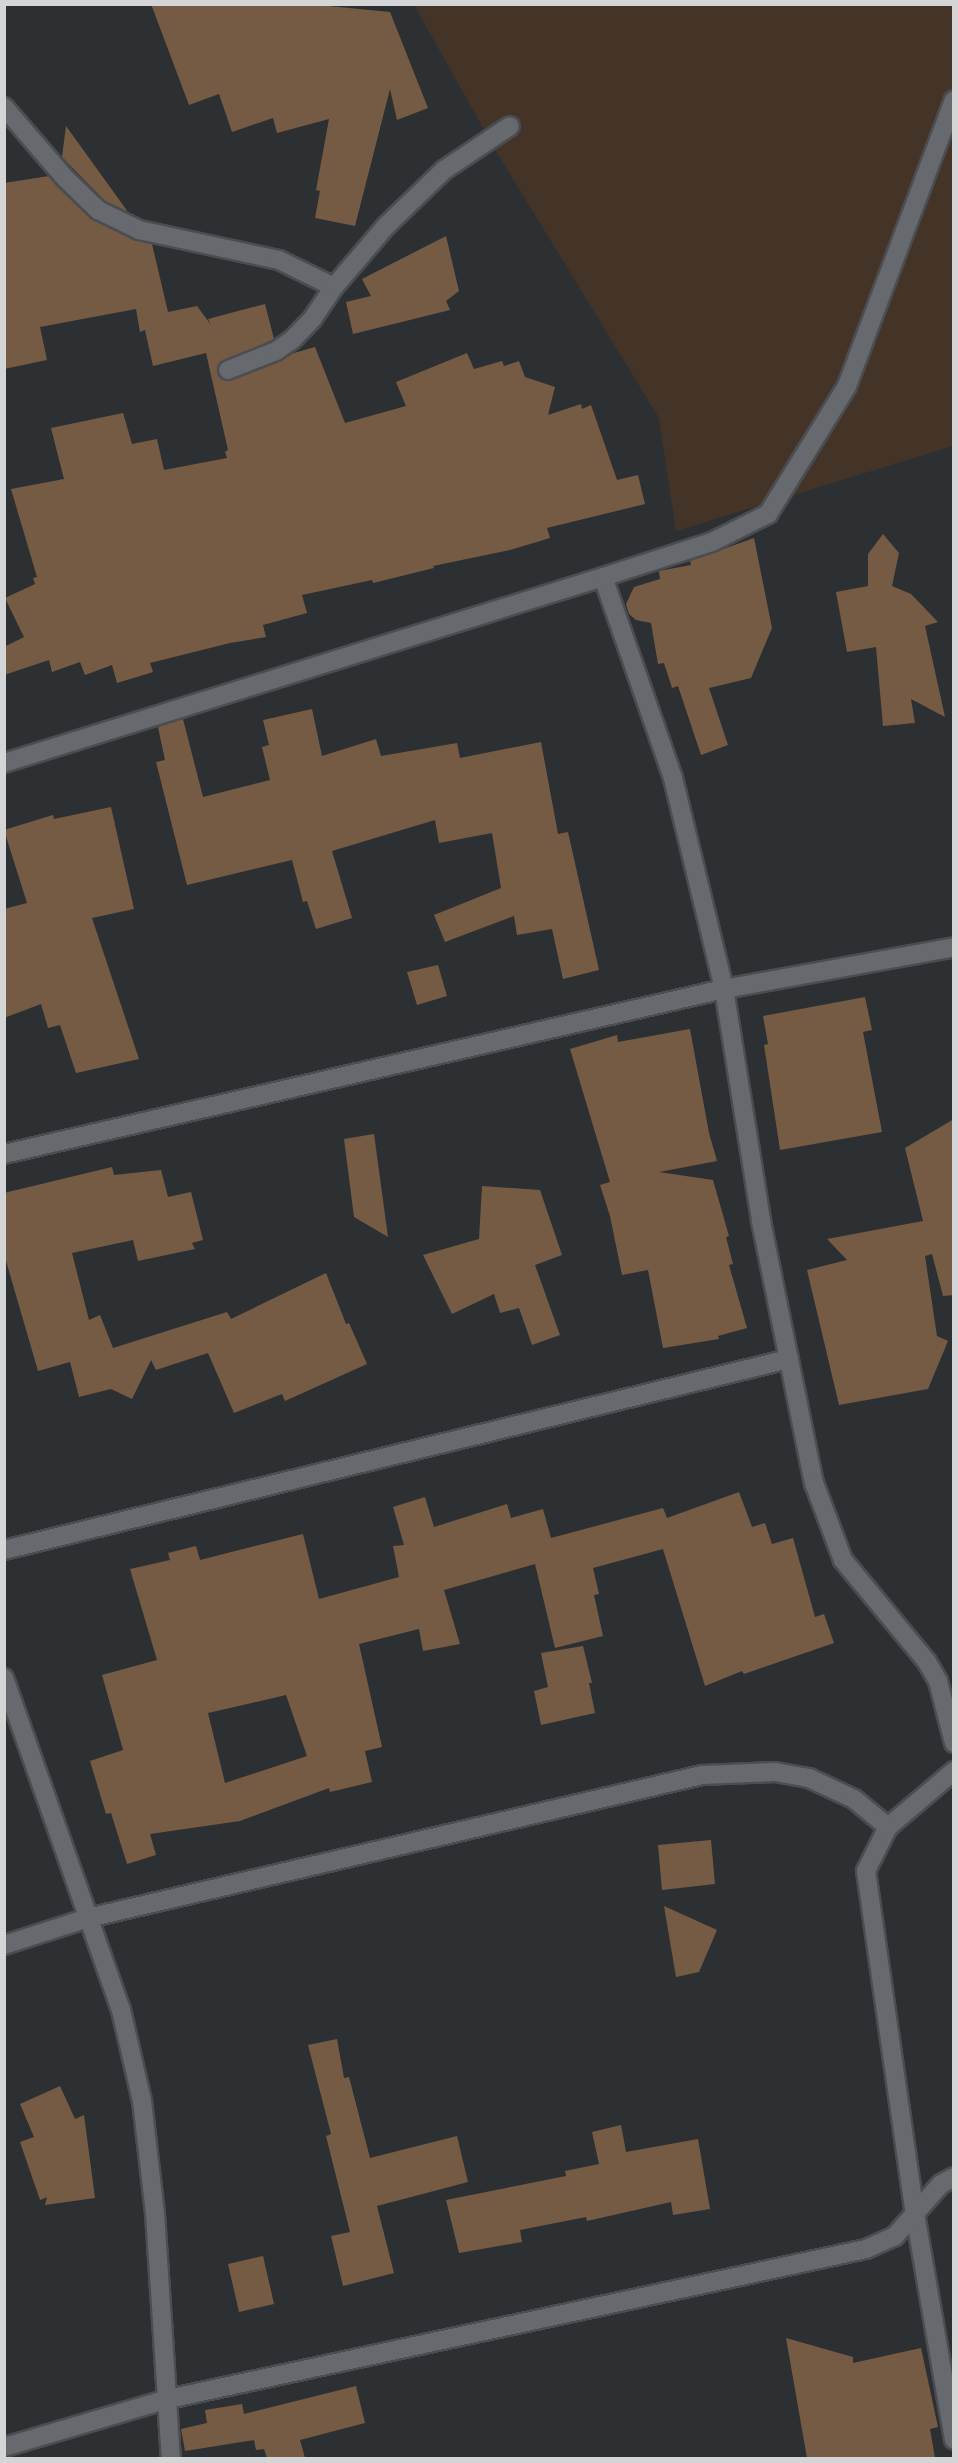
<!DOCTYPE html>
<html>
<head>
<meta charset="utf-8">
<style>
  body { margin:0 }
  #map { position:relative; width:958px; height:2463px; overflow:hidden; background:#2d3033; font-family:Inter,sans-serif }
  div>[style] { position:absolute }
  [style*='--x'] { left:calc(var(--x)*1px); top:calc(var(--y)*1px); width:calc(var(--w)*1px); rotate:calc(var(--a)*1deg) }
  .education>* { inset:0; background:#443428 }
  .building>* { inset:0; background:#755b44 }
  .roads { filter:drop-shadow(2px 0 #4b4d50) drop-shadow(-2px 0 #4b4d50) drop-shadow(0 2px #4b4d50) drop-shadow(0 -2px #4b4d50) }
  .minor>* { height:18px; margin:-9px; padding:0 9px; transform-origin:9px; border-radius:9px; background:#66696d }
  span { translate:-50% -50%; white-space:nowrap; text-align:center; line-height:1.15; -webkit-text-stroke:6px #2d3033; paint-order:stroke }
  .frame { position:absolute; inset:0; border:6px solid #d4d5d7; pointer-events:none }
</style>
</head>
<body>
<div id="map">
  <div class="education">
    <i style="clip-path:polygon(414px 5px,953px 5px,953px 446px,676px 531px,659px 418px,499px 156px)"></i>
  </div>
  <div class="building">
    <i style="clip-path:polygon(151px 4px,308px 4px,390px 12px,428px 108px,397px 120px,390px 89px,355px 226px,315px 218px,320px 191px,316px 190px,329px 119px,277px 133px,273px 118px,232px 132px,219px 94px,189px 105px)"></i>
    <i style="clip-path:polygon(66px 126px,128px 212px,105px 201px,62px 157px)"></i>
    <i style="clip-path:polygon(49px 176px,93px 220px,134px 240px,152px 244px,168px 312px,197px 306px,211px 325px,208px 319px,265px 304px,274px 339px,220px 363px,217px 369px,222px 379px,232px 380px,280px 361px,294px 353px,315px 347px,345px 423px,406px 406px,396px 382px,467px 353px,474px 369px,502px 361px,504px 366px,519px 361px,525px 377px,555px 387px,548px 415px,581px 404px,582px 409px,591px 405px,617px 480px,638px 475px,645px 504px,547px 528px,550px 538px,510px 550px,433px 566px,434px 568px,373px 583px,372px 580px,302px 595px,307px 613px,263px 625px,266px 637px,230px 643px,150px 663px,153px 672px,117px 683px,112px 665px,85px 675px,80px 662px,52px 672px,49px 660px,4px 675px,4px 647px,24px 637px,5px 598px,35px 584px,33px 578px,37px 577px,11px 489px,64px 479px,51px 428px,123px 413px,132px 444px,157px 439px,164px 470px,227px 458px,225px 452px,228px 450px,206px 353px,153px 366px,145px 330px,140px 332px,136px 309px,40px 327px,47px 360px,4px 369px,4px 183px)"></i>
    <i style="clip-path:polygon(446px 236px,459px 291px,446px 301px,450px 310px,353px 334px,346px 302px,371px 296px,362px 279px)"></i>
    <i style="clip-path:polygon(883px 534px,899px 553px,892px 586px,911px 594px,938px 622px,925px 626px,945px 717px,911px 699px,915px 723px,883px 726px,876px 647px,847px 652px,836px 592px,868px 586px,868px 554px)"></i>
    <i style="clip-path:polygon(754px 538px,772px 628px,751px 678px,709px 688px,728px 745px,701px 755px,678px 686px,672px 688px,664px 663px,658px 664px,651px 623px,636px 620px,629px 614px,626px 604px,634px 587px,660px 579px,659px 571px,691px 565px,690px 561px)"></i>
    <i style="clip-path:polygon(312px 709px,322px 756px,376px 739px,381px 756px,457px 743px,460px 758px,541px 742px,558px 834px,568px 832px,599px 970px,563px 979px,552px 929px,517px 935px,514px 916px,445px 942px,434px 915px,501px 888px,492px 833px,439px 843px,435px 820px,332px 851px,352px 918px,316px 929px,307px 901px,303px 902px,292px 860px,187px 885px,156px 762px,165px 760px,158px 727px,183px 719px,203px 797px,270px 780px,262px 747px,269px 745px,263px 720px)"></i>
    <i style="clip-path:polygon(111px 807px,134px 909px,92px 918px,139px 1059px,76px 1073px,60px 1025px,48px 1028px,41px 1004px,4px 1018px,4px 909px,27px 903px,4px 830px,53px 815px,54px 819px)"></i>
    <i style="clip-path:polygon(438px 965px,447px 996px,417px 1005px,407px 972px)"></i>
    <i style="clip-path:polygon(865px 997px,872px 1030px,863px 1032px,882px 1132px,780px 1150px,764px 1045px,768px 1044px,763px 1016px)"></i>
    <i style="clip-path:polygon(690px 1029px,709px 1133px,717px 1161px,659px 1172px,713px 1180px,729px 1236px,726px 1237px,733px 1264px,729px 1265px,747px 1328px,718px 1336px,719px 1339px,663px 1348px,648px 1270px,622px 1275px,610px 1216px,600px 1185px,610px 1182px,570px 1049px,617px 1035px,618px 1042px)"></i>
    <i style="clip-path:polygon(954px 1119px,954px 1295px,943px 1296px,932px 1254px,925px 1256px,937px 1336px,948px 1341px,928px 1389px,839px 1405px,807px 1270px,847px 1260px,827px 1239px,923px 1221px,905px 1148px)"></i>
    <i style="clip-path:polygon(374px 1134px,388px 1237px,354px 1217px,344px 1139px)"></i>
    <i style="clip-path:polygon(112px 1167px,114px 1175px,161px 1170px,168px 1197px,191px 1192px,203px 1240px,192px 1243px,195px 1249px,138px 1261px,133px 1240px,72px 1253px,89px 1320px,100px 1315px,113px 1348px,227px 1312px,231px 1319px,326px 1273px,346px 1324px,349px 1323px,367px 1364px,285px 1401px,282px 1394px,234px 1413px,208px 1353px,156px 1370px,151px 1360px,132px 1399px,111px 1389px,79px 1397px,70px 1362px,38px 1371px,4px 1254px,4px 1193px)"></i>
    <i style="clip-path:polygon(482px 1186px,540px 1190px,562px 1255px,535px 1265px,560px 1335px,532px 1345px,519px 1308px,500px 1313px,494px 1294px,452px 1314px,423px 1255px,479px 1239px)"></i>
    <i style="clip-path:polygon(evenodd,739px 1492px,752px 1527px,765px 1523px,772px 1544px,793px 1538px,815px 1617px,824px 1614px,834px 1643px,744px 1674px,742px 1671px,705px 1686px,663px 1549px,593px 1568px,599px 1594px,594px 1595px,603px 1636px,555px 1648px,535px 1564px,444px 1590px,460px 1644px,423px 1651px,419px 1629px,359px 1644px,382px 1747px,365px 1751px,372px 1782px,330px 1792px,329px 1788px,240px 1821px,150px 1834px,156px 1855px,127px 1864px,111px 1813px,106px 1814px,90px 1761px,123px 1750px,102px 1675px,157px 1660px,130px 1569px,170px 1560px,168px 1553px,196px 1546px,200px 1560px,303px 1534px,319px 1599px,399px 1577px,393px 1546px,404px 1545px,393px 1507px,425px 1497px,434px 1527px,507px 1504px,511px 1518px,543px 1509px,551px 1538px,663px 1508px,667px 1518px,739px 1492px,286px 1695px,307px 1756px,225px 1783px,208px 1713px,286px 1695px)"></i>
    <i style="clip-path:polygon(583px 1646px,592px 1683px,589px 1683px,595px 1713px,541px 1725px,534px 1691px,548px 1687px,541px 1653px)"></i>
    <i style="clip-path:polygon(711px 1840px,715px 1884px,662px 1890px,658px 1845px)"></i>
    <i style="clip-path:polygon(664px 1906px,717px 1930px,699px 1972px,676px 1977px)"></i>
    <i style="clip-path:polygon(337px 2039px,344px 2078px,349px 2077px,370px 2158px,457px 2136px,468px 2182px,377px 2206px,394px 2273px,343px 2286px,331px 2236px,350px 2232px,326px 2136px,331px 2134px,308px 2045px)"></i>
    <i style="clip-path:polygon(60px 2086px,75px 2119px,84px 2115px,95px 2198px,45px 2205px,47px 2197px,40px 2200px,20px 2142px,34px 2137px,20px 2104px)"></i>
    <i style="clip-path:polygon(621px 2125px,626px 2152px,698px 2139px,710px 2209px,673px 2215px,671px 2202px,587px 2221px,586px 2217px,520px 2230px,522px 2242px,459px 2253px,446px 2200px,566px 2176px,565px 2171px,599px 2164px,592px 2132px)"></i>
    <i style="clip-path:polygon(263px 2256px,274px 2304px,239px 2312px,228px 2264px)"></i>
    <i style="clip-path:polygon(786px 2338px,853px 2357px,853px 2363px,921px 2348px,938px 2427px,930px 2429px,935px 2458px,807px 2458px)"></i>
    <i style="clip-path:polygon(356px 2386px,365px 2423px,300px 2440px,305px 2458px,267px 2458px,264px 2449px,256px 2450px,254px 2440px,185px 2451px,181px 2429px,207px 2423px,205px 2410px,242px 2404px,244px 2414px)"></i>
  </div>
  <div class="roads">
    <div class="minor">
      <i style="--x:4;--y:107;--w:95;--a:49.3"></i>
      <i style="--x:66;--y:179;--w:45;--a:44.1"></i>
      <i style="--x:98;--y:210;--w:46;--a:26"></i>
      <i style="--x:139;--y:230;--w:143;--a:12.1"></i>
      <i style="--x:279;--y:260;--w:61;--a:26.1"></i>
      <i style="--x:228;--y:370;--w:52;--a:-21.6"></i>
      <i style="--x:276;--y:351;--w:19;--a:-35"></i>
      <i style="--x:292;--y:340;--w:30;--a:-46"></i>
      <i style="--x:313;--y:318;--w:37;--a:-56"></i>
      <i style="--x:334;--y:287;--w:80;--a:-49.6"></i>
      <i style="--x:386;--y:226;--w:81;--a:-44"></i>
      <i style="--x:444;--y:170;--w:79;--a:-33.7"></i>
      <i style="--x:603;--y:577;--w:213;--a:70.8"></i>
      <i style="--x:673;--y:778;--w:217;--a:76.4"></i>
      <i style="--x:724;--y:989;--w:235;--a:80.9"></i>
      <i style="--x:761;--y:1221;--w:267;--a:78.6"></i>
      <i style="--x:814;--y:1483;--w:82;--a:69.4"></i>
      <i style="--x:843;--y:1560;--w:132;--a:50.5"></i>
      <i style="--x:927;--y:1662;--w:22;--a:60"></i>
      <i style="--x:938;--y:1681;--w:64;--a:75.5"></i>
      <i style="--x:4;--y:763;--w:627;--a:-17.25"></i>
      <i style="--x:603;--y:577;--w:114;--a:-17.8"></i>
      <i style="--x:712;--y:542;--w:63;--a:-26.6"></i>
      <i style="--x:768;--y:514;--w:150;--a:-58.3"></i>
      <i style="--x:847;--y:386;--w:305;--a:-69.5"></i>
      <i style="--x:4;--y:1154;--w:739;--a:-12.91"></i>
      <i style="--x:724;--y:989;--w:234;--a:-10.3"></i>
      <i style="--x:4;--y:1550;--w:808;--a:-13.68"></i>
      <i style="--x:4;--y:1678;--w:352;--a:70.6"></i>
      <i style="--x:121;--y:2010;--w:93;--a:77"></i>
      <i style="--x:142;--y:2101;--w:113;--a:83.4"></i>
      <i style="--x:155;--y:2213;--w:246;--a:86.3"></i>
      <i style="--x:954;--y:1771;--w:87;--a:139.7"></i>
      <i style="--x:888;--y:1827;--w:49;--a:116.6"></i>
      <i style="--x:866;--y:1871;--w:346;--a:81.9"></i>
      <i style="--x:915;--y:2214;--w:229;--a:80.2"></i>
      <i style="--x:4;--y:1945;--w:88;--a:-17.8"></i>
      <i style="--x:88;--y:1918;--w:630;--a:-13.11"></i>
      <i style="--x:702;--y:1775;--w:73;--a:-2.4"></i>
      <i style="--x:775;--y:1772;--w:35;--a:10"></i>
      <i style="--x:809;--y:1778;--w:50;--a:25"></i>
      <i style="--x:854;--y:1799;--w:44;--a:39.5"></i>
      <i style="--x:4;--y:2447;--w:171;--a:-16.3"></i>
      <i style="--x:168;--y:2399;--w:714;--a:-12.13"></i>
      <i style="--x:866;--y:2249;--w:32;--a:-24"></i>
      <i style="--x:895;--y:2236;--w:69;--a:-48.5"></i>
      <i style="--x:941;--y:2184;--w:15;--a:-28"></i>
    </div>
  </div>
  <div class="frame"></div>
</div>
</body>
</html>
